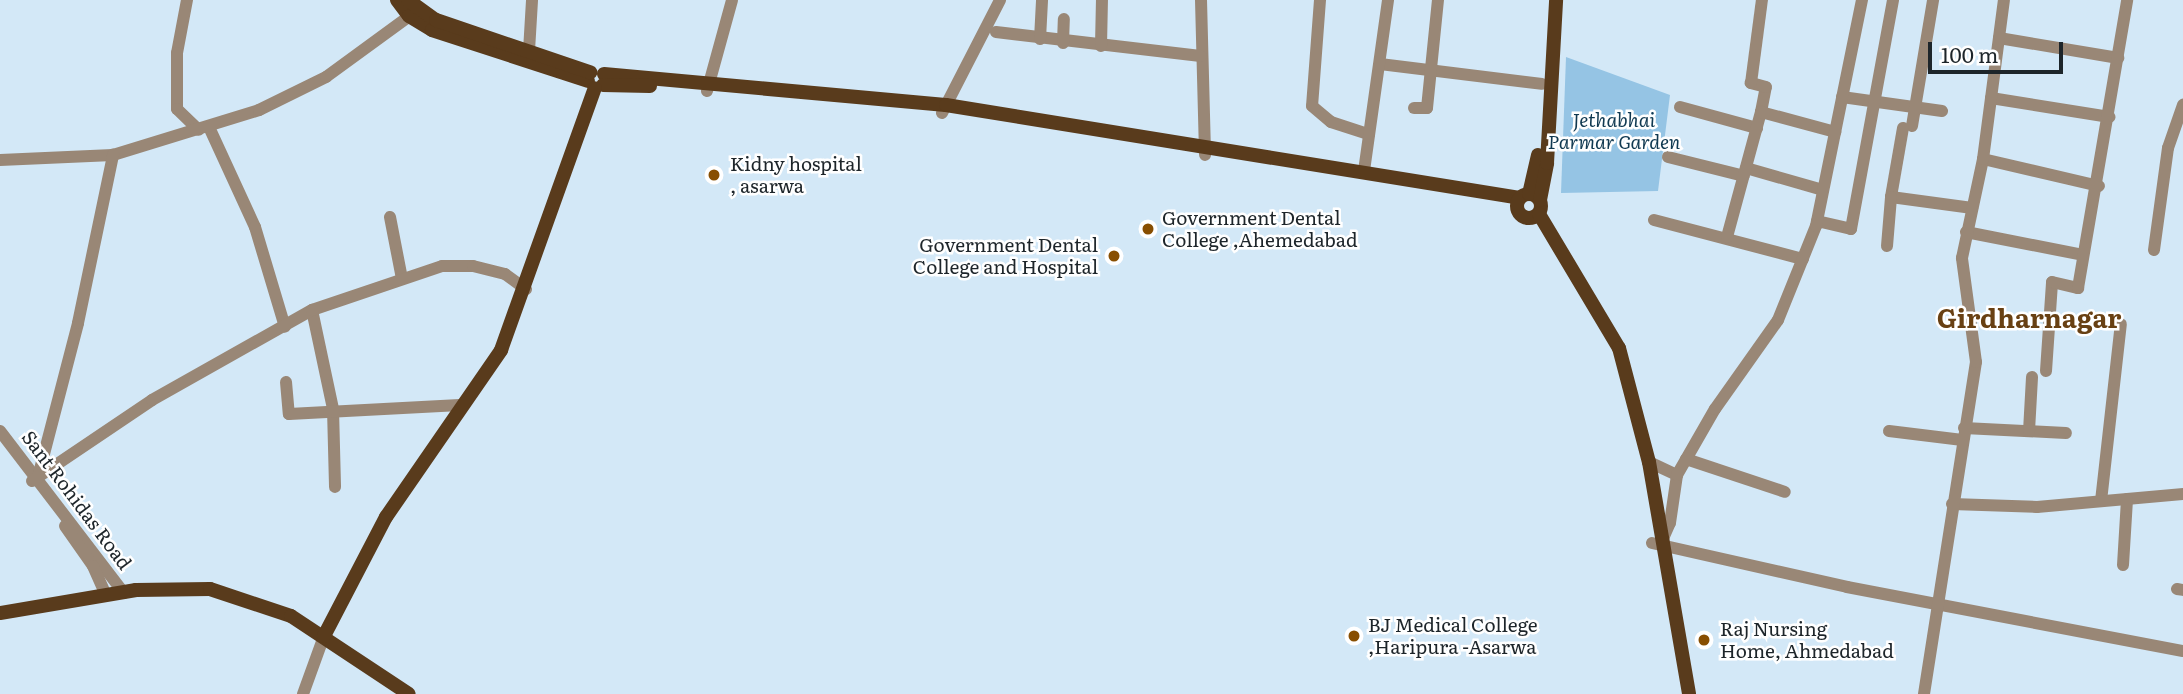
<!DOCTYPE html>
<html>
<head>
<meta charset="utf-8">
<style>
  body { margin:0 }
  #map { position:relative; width:2183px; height:694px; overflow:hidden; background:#d3e8f7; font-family:Literata,serif }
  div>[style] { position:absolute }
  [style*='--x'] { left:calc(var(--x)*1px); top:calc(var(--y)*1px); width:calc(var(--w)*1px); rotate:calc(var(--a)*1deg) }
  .green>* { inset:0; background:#95c4e4 }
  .minor>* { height:12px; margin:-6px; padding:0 6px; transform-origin:6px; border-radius:6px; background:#998776 }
  .major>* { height:14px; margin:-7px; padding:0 7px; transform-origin:7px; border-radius:7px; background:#593b1c }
  .major>.ring { margin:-7px; padding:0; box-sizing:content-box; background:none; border:14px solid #593b1c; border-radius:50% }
  .dots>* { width:19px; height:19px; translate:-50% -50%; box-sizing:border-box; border:4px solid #fff; border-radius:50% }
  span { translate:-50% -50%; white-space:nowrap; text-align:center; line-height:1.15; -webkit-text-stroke:5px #fff; paint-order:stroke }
  .park-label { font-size:19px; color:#103951; font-style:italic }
  .poi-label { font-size:19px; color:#1d252a }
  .left { translate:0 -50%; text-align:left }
  .right { translate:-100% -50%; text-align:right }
  .street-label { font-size:19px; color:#1d252a }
  .district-label { font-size:26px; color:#684013; font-weight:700 }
  .scale { position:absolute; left:1928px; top:42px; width:135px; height:32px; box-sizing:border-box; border:4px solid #1d252a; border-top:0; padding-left:9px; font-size:21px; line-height:24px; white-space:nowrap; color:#1d252a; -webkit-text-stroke:5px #fff; paint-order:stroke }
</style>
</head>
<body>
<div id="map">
  <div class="green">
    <i style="clip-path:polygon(1566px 57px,1670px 95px,1658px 191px,1561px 193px)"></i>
  </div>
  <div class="minor">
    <i style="--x:187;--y:0;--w:54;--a:100.7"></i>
    <i style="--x:177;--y:53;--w:56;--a:90"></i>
    <i style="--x:177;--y:109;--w:30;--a:44"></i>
    <i style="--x:1201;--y:0;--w:155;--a:88.5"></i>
    <i style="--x:1320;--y:0;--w:106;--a:94.3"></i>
    <i style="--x:1312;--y:106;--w:25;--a:40"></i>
    <i style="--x:1331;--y:122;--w:40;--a:18"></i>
    <i style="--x:996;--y:32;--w:206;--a:6.7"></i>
    <i style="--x:1999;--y:38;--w:121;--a:9.5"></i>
    <i style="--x:1040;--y:39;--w:39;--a:-87"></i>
    <i style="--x:1063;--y:43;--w:24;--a:-88"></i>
    <i style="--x:1101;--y:46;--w:46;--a:-88.8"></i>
    <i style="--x:529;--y:51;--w:51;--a:-86.6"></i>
    <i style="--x:1380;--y:64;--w:163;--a:7"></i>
    <i style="--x:707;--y:91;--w:94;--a:-74.6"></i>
    <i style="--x:1842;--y:97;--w:101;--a:8"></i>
    <i style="--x:1991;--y:98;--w:120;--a:9.1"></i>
    <i style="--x:1680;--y:107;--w:80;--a:15.3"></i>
    <i style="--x:1414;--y:108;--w:13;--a:0"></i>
    <i style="--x:1427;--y:108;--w:109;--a:-84.2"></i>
    <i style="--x:1761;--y:112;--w:25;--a:-79"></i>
    <i style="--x:1766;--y:87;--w:16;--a:-165"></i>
    <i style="--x:1751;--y:83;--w:84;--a:-82.5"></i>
    <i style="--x:942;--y:113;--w:127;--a:-62.8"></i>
    <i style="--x:1912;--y:126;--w:128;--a:-80.5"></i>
    <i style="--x:209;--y:127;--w:110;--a:65.3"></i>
    <i style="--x:255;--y:227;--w:104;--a:73.3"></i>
    <i style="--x:1903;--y:128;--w:70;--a:99.9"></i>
    <i style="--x:1891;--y:197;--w:82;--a:7.7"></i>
    <i style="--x:1668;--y:157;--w:78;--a:14"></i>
    <i style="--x:1983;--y:159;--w:119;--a:13.1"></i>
    <i style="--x:0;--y:160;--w:113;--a:-2.5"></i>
    <i style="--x:113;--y:155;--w:153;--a:-17.1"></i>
    <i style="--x:259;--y:110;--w:75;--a:-26.2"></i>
    <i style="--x:326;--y:77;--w:110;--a:-36.1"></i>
    <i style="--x:1746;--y:168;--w:80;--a:15.9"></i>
    <i style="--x:1364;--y:171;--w:173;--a:-82"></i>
    <i style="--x:390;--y:217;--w:63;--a:79"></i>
    <i style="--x:1654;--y:220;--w:154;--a:14.7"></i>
    <i style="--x:1817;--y:221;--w:35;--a:13"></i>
    <i style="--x:1851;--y:229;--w:233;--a:-79.6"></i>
    <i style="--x:1966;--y:232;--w:119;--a:11.1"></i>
    <i style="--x:1727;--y:237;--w:130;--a:-74.8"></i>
    <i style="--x:1761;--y:112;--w:77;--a:15.1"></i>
    <i style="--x:1887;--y:246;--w:49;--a:-85.3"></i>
    <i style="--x:2154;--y:250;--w:103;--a:-82.2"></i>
    <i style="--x:2168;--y:148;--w:46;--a:-70.8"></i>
    <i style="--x:312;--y:310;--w:101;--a:78"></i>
    <i style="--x:333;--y:409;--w:78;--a:88.5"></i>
    <i style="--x:2046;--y:371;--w:89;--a:-86.1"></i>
    <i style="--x:2052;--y:282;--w:27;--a:13"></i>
    <i style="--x:2078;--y:288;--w:292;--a:-80.3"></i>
    <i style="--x:286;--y:382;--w:32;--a:85"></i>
    <i style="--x:289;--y:414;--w:171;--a:-3"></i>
    <i style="--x:1964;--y:428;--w:102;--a:2.8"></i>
    <i style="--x:0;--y:431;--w:204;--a:52.6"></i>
    <i style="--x:1889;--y:431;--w:74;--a:7"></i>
    <i style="--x:2029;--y:431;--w:54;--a:-86.8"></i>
    <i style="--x:1686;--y:459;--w:104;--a:18.4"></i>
    <i style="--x:1649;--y:462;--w:31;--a:25"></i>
    <i style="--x:38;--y:477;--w:159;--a:-75.4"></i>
    <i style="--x:78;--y:323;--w:172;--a:-78.2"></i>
    <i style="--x:32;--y:481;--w:145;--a:-34"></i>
    <i style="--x:152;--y:400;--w:184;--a:-29.4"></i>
    <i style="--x:312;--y:310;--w:137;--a:-18.7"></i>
    <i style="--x:442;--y:266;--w:31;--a:0"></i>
    <i style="--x:473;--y:266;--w:33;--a:14"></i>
    <i style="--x:505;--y:274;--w:26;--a:36"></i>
    <i style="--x:2101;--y:501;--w:178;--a:-83.6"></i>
    <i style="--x:1952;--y:504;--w:85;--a:2"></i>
    <i style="--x:2037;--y:507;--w:147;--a:-5.1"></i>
    <i style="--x:65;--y:526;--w:49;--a:55"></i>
    <i style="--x:93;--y:566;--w:32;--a:66"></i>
    <i style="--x:1652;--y:543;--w:200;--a:12.7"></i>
    <i style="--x:1847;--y:587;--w:342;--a:10.8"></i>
    <i style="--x:1661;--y:543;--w:22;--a:-66"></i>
    <i style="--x:1670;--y:523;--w:49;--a:-81.7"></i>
    <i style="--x:1677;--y:475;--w:76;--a:-60.1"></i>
    <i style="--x:1715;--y:409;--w:109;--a:-54.7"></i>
    <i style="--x:1778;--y:320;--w:101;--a:-68"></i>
    <i style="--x:1816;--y:226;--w:231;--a:-78.5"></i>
    <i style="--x:2123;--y:565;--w:66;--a:-86.5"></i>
    <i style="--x:2177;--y:589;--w:6;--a:9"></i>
    <i style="--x:303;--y:694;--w:62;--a:-70.1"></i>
    <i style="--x:1924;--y:694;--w:336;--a:-81.1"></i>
    <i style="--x:1976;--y:362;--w:105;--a:-97.7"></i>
    <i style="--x:1962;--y:258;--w:101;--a:-78"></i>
    <i style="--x:1983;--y:159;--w:160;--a:-82.5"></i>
  </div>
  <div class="major">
    <i style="--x:397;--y:0;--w:20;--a:53"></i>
    <i style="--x:409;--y:16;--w:27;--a:31"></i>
    <i style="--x:432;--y:30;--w:164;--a:18.1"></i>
    <i style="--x:408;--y:0;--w:34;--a:36"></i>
    <i style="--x:436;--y:20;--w:163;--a:18.7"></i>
    <i style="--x:604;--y:74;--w:343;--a:5.2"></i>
    <i style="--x:946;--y:105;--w:581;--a:9.2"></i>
    <i style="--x:603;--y:85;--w:47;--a:1.2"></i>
    <i class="ring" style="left:1517px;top:194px;width:10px;height:10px"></i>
    <i style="--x:1529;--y:194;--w:40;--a:-77"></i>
    <i style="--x:1540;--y:200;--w:38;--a:-79"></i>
    <i style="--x:1547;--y:163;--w:163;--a:-86.8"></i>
    <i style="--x:1539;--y:214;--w:156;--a:59.2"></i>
    <i style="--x:1619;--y:348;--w:118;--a:75.3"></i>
    <i style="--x:1649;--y:462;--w:235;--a:80.2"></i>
    <i style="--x:0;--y:613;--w:138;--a:-9.6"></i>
    <i style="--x:136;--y:590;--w:74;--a:-0.8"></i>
    <i style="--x:210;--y:589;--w:85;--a:18.4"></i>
    <i style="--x:291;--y:616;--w:141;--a:33.5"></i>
    <i style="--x:324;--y:636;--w:134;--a:-62.5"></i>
    <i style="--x:386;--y:517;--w:203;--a:-55.4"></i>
    <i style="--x:501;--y:350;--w:278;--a:-70.3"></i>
  </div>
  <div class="dots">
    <i style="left:714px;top:175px;background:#874e01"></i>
    <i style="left:1148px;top:229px;background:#874e01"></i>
    <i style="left:1114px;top:256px;background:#874e01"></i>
    <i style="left:1354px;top:636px;background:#874e01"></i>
    <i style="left:1704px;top:640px;background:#874e01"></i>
  </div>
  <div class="park-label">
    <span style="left:1614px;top:131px">Jethabhai<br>Parmar Garden</span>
  </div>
  <div class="poi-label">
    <span class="left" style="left:730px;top:175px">Kidny hospital<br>, asarwa</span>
    <span class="left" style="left:1162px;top:229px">Government Dental<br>College ,Ahemedabad</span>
    <span class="right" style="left:1098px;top:256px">Government Dental<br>College and Hospital</span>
    <span class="left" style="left:1368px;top:636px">BJ Medical College<br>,Haripura -Asarwa</span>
    <span class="left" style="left:1720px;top:640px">Raj Nursing<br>Home, Ahmedabad</span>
  </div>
  <div class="street-label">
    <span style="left:77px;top:500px;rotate:53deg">Sant Rohidas Road</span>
  </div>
  <div class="district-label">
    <span style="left:2029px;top:317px">Girdharnagar</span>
  </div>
  <div class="scale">100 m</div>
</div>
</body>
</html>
